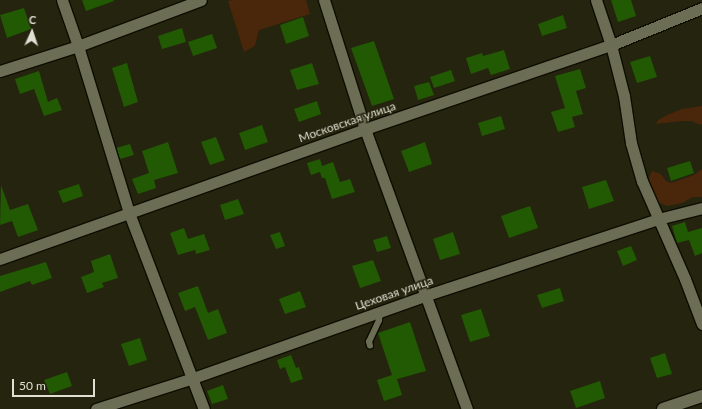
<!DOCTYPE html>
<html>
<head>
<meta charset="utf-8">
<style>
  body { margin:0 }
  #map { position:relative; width:702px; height:409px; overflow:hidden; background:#24240f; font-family:Lato,sans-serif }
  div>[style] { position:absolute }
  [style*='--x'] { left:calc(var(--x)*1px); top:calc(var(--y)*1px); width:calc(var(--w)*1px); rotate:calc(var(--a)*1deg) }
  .green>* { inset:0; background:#4a260b }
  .building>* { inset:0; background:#225903 }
  .roads { filter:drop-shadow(1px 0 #0d0d00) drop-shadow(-1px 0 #0d0d00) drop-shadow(0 1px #0d0d00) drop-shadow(0 -1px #0d0d00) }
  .lane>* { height:5.5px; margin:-2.75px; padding:0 2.75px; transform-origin:2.75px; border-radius:2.75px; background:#6c6d55 }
  .street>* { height:11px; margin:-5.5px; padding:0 5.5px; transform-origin:5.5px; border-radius:5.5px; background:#6c6d55 }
  .secondary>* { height:12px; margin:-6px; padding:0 6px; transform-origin:6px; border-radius:6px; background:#6c6d55 }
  span { translate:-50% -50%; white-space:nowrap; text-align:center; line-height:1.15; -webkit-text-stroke:3px #24240f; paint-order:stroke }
  .street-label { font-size:12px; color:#dfe0d2 }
  .north { position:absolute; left:12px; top:12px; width:40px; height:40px; -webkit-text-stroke:3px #24240f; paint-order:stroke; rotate:3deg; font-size:11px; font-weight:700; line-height:16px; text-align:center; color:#dfe0d2 }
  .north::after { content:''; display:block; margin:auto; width:14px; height:18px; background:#dfe0d2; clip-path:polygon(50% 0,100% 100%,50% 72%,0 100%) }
  .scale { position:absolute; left:12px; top:379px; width:83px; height:18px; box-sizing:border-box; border:2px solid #dfe0d2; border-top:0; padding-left:5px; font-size:12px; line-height:14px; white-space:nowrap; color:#dfe0d2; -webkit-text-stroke:3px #24240f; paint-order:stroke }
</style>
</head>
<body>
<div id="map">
  <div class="green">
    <i style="clip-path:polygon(233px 0,306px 0,310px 14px,259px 30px,255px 46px,244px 52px,228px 1px)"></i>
    <i style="clip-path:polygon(702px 106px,702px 124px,700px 125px,692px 121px,682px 121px,656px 124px,658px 120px,667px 115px,682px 109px)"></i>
    <i style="clip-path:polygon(702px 169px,702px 197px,693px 197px,682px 203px,667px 206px,658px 202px,651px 188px,649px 178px,652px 171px,661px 174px,666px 181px,671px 183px,694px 175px)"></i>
  </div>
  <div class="building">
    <i style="clip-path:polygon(82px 0,113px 0,114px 1px,86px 11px)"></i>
    <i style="clip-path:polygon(611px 0,631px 0,636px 16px,618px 22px)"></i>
    <i style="clip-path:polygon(24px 8px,31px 29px,7px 38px,0 15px)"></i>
    <i style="clip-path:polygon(563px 15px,567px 28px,542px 36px,538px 24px)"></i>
    <i style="clip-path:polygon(303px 17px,309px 36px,286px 44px,280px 25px)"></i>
    <i style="clip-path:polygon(182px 28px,186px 42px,162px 49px,158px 36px)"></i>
    <i style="clip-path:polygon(212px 34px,217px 48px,193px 56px,188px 42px)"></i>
    <i style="clip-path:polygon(374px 41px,394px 99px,372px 106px,351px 48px)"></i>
    <i style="clip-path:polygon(504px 50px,510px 69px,491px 75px,488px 68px,471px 74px,466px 58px,482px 53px,483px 56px)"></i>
    <i style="clip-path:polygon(650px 56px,657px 77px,637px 83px,630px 62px)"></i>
    <i style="clip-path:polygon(127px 63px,138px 102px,124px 107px,112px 68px)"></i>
    <i style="clip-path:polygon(312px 63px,319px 84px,297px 90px,290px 70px)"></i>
    <i style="clip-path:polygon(580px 69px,586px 88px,576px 91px,583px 114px,572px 117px,575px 127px,558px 132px,551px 112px,565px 108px,555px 76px)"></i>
    <i style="clip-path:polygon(451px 70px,455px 81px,434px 88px,430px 77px)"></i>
    <i style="clip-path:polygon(39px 71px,48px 102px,57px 98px,62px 110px,44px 116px,34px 89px,20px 94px,15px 79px)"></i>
    <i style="clip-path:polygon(429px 82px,434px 95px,418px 100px,414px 86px)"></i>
    <i style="clip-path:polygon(317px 101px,321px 114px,299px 122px,294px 109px)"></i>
    <i style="clip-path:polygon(501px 116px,505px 129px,482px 136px,478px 123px)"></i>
    <i style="clip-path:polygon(262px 125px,268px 142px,245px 150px,239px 133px)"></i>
    <i style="clip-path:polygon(216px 137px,225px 160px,210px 165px,201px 142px)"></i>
    <i style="clip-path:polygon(168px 142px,178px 173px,154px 180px,156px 188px,138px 194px,132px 179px,149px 173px,142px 151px)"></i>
    <i style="clip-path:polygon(425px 142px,432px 164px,409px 172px,401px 151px)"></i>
    <i style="clip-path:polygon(130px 144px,134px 155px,120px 159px,116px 148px)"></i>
    <i style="clip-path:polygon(320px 159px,322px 166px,333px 162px,340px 182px,350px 179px,355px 192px,332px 199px,325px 178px,322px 178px,320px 172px,311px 175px,307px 163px)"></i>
    <i style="clip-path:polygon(690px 161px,694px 173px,671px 181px,667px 168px)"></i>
    <i style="clip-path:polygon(606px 180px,614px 201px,589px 209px,582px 187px)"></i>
    <i style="clip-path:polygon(79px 184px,83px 196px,63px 203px,58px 191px)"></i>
    <i style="clip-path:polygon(1px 185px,10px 210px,28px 204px,38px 230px,18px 237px,12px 221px,0 225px)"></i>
    <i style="clip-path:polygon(238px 199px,244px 214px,225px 220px,220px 205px)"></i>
    <i style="clip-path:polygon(530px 206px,538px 228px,509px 238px,501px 216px)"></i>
    <i style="clip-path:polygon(685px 222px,688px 232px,702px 228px,702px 253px,695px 256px,689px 240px,677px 243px,672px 226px)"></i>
    <i style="clip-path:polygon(184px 228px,188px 239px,204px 234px,210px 250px,196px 254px,195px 250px,178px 255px,170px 233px)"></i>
    <i style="clip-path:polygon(280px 232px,285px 246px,276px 249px,270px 235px)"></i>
    <i style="clip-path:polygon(453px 232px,460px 254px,440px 260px,433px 239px)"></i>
    <i style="clip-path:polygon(387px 236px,391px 248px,377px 252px,373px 240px)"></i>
    <i style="clip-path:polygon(631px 246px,637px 260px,623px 266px,617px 251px)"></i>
    <i style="clip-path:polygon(110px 254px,118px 278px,102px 283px,104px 287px,87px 293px,81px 277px,94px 272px,91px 261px)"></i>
    <i style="clip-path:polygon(373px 260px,381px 281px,360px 288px,352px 266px)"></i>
    <i style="clip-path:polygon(46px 262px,52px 278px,32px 285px,30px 281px,0 292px,0 276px)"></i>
    <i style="clip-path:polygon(198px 286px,208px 313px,218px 309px,227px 333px,208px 340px,195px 307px,185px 311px,178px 293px)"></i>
    <i style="clip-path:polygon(560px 288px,564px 301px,542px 308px,537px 295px)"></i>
    <i style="clip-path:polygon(300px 291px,306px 307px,285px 314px,279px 299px)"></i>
    <i style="clip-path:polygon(481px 309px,490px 336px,470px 342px,461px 315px)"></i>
    <i style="clip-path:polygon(410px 322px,426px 371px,397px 379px,402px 395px,384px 401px,377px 380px,392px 375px,378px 333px)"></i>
    <i style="clip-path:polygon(140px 338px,147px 360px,129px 366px,121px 344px)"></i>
    <i style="clip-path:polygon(665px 353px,672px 374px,657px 378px,650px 358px)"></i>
    <i style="clip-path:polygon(291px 355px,296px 368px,299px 367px,303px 379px,291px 383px,285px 367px,280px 369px,277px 360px)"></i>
    <i style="clip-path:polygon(67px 372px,72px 386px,50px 394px,44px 380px)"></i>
    <i style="clip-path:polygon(600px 381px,605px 398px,576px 408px,570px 391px)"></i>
    <i style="clip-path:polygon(223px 385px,228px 399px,212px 404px,207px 391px)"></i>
  </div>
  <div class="roads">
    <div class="lane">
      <i style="--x:370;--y:346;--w:4;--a:-104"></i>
      <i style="--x:369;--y:342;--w:23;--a:-65"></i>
      <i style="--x:379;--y:321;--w:9;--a:-84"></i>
    </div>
    <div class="street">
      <i style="--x:62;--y:0;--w:49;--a:70.8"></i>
      <i style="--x:78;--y:46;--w:175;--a:73"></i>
      <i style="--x:129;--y:213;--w:210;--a:69.1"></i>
      <i style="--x:324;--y:0;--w:135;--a:72.4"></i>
      <i style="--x:365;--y:129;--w:298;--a:70"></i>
      <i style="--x:596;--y:0;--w:47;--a:71.6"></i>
      <i style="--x:611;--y:45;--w:53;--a:75.7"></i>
      <i style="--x:624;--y:96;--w:48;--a:81.5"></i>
      <i style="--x:631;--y:143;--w:40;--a:74"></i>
      <i style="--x:642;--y:181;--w:107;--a:66.3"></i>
      <i style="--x:685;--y:279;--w:48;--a:69.3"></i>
      <i style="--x:0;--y:71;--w:82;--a:-17.8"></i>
      <i style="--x:78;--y:46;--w:131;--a:-20.5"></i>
      <i style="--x:0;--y:259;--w:387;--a:-19.6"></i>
      <i style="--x:365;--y:129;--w:260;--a:-18.9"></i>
      <i style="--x:611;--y:45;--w:98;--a:-22.1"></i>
      <i style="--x:96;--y:409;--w:102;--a:-17.7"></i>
      <i style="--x:193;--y:378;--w:248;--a:-19.5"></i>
      <i style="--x:427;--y:295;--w:243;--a:-18.2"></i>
      <i style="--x:658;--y:219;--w:45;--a:-14"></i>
    </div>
    <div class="secondary">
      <i style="--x:663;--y:409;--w:41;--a:-18.4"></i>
    </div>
  </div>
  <div class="street-label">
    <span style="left:347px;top:122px;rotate:-19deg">Московская улица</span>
    <span style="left:394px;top:293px;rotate:-19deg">Цеховая улица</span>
  </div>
  <div class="north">С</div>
  <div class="scale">50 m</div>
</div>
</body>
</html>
